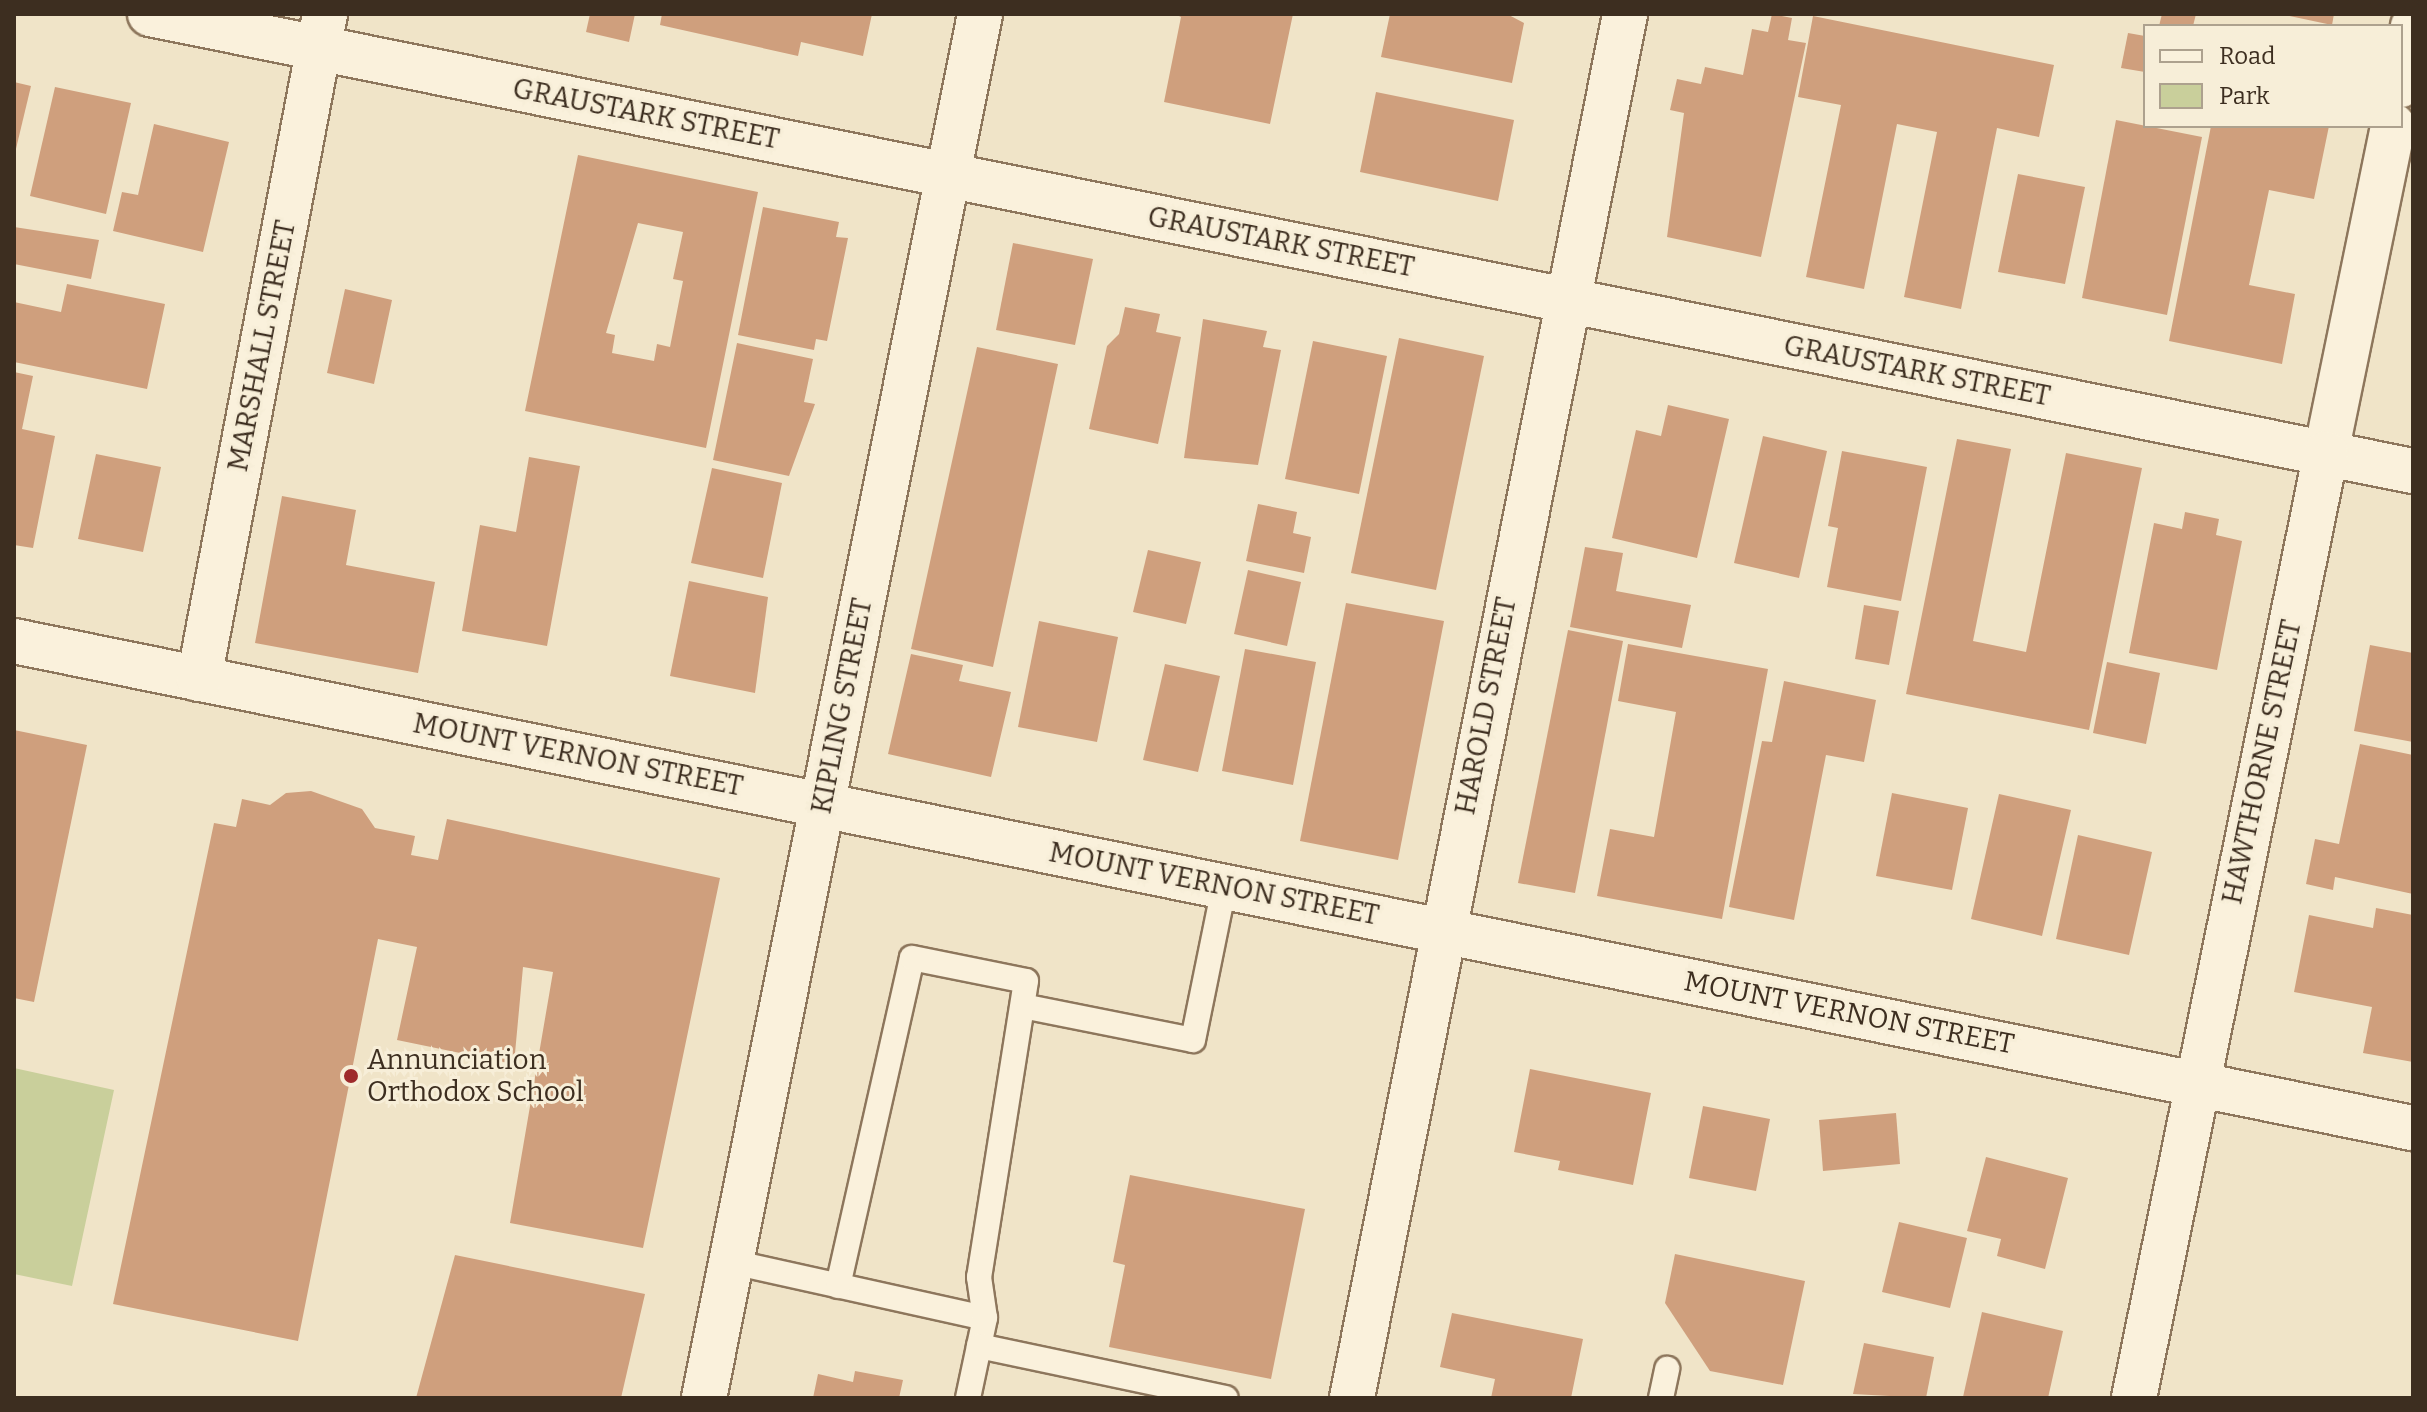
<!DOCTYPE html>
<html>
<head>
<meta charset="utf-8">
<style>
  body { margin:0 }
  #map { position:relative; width:2427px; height:1412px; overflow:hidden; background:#f0e4c8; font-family:Bitter,serif }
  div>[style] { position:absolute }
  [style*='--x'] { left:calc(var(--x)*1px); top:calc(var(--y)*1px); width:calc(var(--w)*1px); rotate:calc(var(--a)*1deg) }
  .green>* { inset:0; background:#c9cf9b }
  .building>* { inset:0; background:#cf9f7d }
  .roads { filter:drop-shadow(2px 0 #8d765c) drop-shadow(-2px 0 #8d765c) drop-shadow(0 2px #8d765c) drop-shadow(0 -2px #8d765c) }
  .lane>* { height:24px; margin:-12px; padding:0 12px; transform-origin:12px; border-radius:12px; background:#faf1dc }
  .street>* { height:44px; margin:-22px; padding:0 22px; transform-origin:22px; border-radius:22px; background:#faf1dc }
  .secondary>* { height:44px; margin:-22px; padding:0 22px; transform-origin:22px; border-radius:22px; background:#faf1dc }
  .dots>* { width:22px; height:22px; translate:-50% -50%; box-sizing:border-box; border:4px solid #f7eed8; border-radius:50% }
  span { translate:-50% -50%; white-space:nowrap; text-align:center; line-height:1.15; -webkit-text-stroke:6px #f7eed8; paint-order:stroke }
  .street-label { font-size:28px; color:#3d2e20 }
  .poi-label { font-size:28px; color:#3d2e20 }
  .left { translate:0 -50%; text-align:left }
  .frame { position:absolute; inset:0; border:16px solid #3d2e20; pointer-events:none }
  .legend { position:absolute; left:2143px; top:24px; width:260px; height:104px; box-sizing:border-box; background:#f7eed8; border:2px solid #ada18e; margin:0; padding:10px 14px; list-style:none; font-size:24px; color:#3d2e20 }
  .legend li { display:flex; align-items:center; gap:16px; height:40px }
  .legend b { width:40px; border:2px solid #ada18e }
</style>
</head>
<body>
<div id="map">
  <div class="green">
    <i style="clip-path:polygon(14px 1068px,114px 1090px,72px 1286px,14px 1274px)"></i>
  </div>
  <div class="building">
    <i style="clip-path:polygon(590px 14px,635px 14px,629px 42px,586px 32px)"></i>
    <i style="clip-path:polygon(662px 14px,872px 14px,863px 56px,801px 42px,798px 56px,660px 25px)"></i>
    <i style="clip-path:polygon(1175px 14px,1293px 14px,1270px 124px,1164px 102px,1181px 17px)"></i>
    <i style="clip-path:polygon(1390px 14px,1507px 14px,1524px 23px,1512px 83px,1381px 57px)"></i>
    <i style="clip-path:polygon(1772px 14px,1792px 18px,1788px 40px,1806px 43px,1761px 257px,1667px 237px,1684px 113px,1670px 110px,1677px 79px,1701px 84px,1705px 67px,1743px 75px,1752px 29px,1768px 32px)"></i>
    <i style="clip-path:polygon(2162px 14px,2196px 14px,2193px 26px,2159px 26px)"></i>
    <i style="clip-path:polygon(2280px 14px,2334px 14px,2332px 25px)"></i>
    <i style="clip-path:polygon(1813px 16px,2054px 65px,2039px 137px,1997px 128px,1961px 309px,1904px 297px,1937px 132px,1897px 124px,1864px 289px,1806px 277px,1841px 105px,1798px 97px)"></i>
    <i style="clip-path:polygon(2128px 33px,2145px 36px,2145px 72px,2121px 68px)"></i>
    <i style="clip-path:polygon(14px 82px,31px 86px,15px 153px,14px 153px)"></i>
    <i style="clip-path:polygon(55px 87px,131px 103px,106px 214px,30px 196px)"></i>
    <i style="clip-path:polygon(1376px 92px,1514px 120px,1498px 201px,1360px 172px)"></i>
    <i style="clip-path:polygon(2116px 120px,2202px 137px,2167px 315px,2082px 298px)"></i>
    <i style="clip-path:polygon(154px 124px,229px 142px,203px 252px,113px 231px,122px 192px,138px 195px)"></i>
    <i style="clip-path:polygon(2211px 126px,2329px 126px,2314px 199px,2269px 190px,2249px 285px,2295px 294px,2282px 364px,2169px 341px)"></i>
    <i style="clip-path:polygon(evenodd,578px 155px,758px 192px,706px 448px,525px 411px,578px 155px,638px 223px,683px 232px,673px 279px,683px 281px,670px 347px,657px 344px,654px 361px,612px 353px,615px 335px,606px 333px,638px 223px)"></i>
    <i style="clip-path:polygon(2018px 174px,2085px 187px,2065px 284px,1998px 272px)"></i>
    <i style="clip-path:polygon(763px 207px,839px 222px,836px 237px,848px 238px,827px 341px,816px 339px,814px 350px,738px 335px)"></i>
    <i style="clip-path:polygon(14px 227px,99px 240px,91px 279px,14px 264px)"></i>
    <i style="clip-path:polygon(1013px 243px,1093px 259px,1075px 345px,996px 330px)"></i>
    <i style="clip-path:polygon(67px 284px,165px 304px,147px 389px,14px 362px,14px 302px,61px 312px)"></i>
    <i style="clip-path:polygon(345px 289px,392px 300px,374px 384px,327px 373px)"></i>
    <i style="clip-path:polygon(1125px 307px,1160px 314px,1156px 332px,1181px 337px,1158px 444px,1089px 429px,1107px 346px,1119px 334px)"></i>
    <i style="clip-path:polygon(1203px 319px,1267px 331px,1263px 347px,1281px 350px,1258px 465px,1184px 458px)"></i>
    <i style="clip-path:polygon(1399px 338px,1484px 356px,1436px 590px,1351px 573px)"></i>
    <i style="clip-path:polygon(1313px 341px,1387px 356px,1359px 494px,1285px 479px)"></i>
    <i style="clip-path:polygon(737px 343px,813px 359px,804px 402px,815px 404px,789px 476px,713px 460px)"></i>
    <i style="clip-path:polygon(977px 347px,1058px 364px,993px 667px,911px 649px)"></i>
    <i style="clip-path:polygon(14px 372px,33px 376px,22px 429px,55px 436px,33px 548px,14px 545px)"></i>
    <i style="clip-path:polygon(1668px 405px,1729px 419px,1697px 558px,1612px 538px,1636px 430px,1661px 436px)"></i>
    <i style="clip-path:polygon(1763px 436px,1827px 451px,1799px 578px,1734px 563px)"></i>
    <i style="clip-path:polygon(1957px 439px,2011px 449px,1973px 641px,2026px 652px,2066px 453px,2142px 468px,2089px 730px,1906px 694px)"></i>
    <i style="clip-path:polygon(1842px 451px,1927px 467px,1901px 601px,1827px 587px,1838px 528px,1828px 526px)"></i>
    <i style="clip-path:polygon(96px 454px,161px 467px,143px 552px,78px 539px)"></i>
    <i style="clip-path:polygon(529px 457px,580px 466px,547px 646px,462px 631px,480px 525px,516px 532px)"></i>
    <i style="clip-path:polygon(712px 468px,782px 483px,763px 578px,691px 563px)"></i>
    <i style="clip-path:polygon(282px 496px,356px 510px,346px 565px,435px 582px,418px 673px,255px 643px)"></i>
    <i style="clip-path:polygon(1258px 504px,1297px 512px,1293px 533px,1311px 537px,1304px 573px,1246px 561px)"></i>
    <i style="clip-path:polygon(2185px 512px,2219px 519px,2216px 535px,2242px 541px,2217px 670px,2129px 653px,2154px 523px,2182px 529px)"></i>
    <i style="clip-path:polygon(1585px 547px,1623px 553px,1616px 591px,1691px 605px,1682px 648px,1570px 627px)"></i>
    <i style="clip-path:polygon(1148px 550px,1201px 562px,1186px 624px,1133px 612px)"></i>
    <i style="clip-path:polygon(1248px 570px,1301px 582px,1287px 646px,1234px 634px)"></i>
    <i style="clip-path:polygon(689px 581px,768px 597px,755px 693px,670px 676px)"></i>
    <i style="clip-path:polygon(1346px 603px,1444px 621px,1398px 860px,1300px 841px)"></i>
    <i style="clip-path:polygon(1864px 605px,1899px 611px,1889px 665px,1855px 659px)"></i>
    <i style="clip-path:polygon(1039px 621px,1118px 637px,1097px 742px,1018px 727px)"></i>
    <i style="clip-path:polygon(1568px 630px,1623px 641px,1575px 893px,1518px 883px)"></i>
    <i style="clip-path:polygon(1628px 644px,1768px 669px,1722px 919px,1597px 896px,1610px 829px,1654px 837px,1676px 712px,1618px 701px)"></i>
    <i style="clip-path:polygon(2370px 645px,2413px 653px,2413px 742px,2354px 731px)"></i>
    <i style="clip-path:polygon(1245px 649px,1316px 662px,1293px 785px,1222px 771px)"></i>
    <i style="clip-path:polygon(911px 654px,963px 665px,959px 681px,1011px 692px,991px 777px,888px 754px)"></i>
    <i style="clip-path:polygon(2107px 662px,2160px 673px,2146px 744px,2093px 733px)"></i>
    <i style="clip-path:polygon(1165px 664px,1220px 676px,1198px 772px,1143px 760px)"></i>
    <i style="clip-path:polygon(1784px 681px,1876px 700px,1864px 762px,1826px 755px,1794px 920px,1729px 907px,1762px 741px,1772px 742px)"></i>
    <i style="clip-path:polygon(14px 730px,87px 745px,34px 1002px,14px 998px)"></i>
    <i style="clip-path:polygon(2360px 744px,2413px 755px,2413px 894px,2335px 877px,2333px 890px,2306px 884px,2315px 839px,2339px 844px)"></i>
    <i style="clip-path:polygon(311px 791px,362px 809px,375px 828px,415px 836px,411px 855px,438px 860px,447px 819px,720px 878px,643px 1248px,510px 1223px,553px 972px,523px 967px,514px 1064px,397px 1040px,417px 947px,378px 939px,298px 1341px,113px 1304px,214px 823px,236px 827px,242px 799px,270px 805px,286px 793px)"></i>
    <i style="clip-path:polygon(1892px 793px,1968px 808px,1952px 890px,1876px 876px)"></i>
    <i style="clip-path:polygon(1999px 794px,2071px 810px,2042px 936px,1971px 919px)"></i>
    <i style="clip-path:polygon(2078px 835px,2152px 852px,2129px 955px,2056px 939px)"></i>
    <i style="clip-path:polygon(2376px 908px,2413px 915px,2413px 1062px,2363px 1053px,2372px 1007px,2294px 992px,2309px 915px,2373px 928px)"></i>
    <i style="clip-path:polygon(1530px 1069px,1651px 1093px,1633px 1185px,1558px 1170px,1560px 1161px,1514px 1152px)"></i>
    <i style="clip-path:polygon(1703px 1106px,1770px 1119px,1756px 1191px,1689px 1178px)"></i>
    <i style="clip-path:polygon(1896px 1113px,1900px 1164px,1823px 1171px,1819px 1120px)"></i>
    <i style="clip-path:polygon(1986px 1157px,2068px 1178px,2045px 1269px,1997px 1256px,2001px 1239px,1967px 1231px)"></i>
    <i style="clip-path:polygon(1130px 1175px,1305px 1209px,1271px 1379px,1109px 1347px,1125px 1265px,1113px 1262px)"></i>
    <i style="clip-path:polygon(1899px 1222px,1967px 1238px,1950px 1308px,1882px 1292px)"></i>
    <i style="clip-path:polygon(1675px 1254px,1805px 1281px,1783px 1385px,1710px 1371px,1665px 1303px)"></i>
    <i style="clip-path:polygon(455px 1255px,645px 1294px,621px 1398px,416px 1398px)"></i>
    <i style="clip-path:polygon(1982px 1312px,2063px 1331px,2048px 1398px,1963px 1397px)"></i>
    <i style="clip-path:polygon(1452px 1313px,1583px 1339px,1571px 1398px,1491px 1398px,1495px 1379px,1440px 1367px)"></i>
    <i style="clip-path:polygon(1864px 1343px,1934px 1357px,1926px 1398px,1853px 1394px)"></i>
    <i style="clip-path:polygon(855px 1371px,903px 1380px,899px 1398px,813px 1398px,818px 1374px,853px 1382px)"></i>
  </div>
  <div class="roads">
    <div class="lane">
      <i style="--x:1023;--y:1006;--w:173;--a:11.3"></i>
      <i style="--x:1193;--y:1040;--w:156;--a:-78.5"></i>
      <i style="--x:732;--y:1262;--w:259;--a:12.5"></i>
      <i style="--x:838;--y:1286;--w:336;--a:-77.3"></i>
      <i style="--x:912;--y:958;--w:116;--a:11.4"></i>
      <i style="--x:1026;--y:981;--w:300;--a:99"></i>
      <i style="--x:979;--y:1277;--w:41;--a:81.7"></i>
      <i style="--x:985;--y:1318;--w:82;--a:102"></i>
      <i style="--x:979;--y:1346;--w:252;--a:11.9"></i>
      <i style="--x:1661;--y:1398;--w:30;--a:-78"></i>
    </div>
    <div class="street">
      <i style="--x:2401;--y:85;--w:60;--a:-78.5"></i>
      <i style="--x:2326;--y:453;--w:334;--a:-78.4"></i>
      <i style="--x:14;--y:641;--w:2448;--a:11.48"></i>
      <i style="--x:199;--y:679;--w:677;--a:-79.27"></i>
      <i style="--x:704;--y:1398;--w:1411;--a:-78.72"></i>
      <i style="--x:1352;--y:1398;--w:1411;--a:-78.84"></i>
    </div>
    <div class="secondary">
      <i style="--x:150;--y:14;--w:2309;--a:11.42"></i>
      <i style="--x:2134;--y:1398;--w:964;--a:-78.52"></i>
    </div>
  </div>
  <div class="dots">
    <i style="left:351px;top:1076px;background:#9e2a2b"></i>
  </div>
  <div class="street-label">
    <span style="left:646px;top:114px;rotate:11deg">GRAUSTARK STREET</span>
    <span style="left:1281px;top:242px;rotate:11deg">GRAUSTARK STREET</span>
    <span style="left:262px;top:346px;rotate:-79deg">MARSHALL STREET</span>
    <span style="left:1917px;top:371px;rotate:11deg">GRAUSTARK STREET</span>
    <span style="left:842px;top:706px;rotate:-79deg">KIPLING STREET</span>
    <span style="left:1486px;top:706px;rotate:-79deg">HAROLD STREET</span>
    <span style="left:578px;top:755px;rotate:11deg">MOUNT VERNON STREET</span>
    <span style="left:2262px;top:762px;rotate:-78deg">HAWTHORNE STREET</span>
    <span style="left:1214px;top:884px;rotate:11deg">MOUNT VERNON STREET</span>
    <span style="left:1849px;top:1013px;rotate:11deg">MOUNT VERNON STREET</span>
  </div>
  <div class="poi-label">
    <span class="left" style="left:367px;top:1076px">Annunciation<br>Orthodox School</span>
  </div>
  <div class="frame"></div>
  <ul class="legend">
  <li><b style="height:10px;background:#faf1dc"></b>Road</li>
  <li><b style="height:22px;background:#c9cf9b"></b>Park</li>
  </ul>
</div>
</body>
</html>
